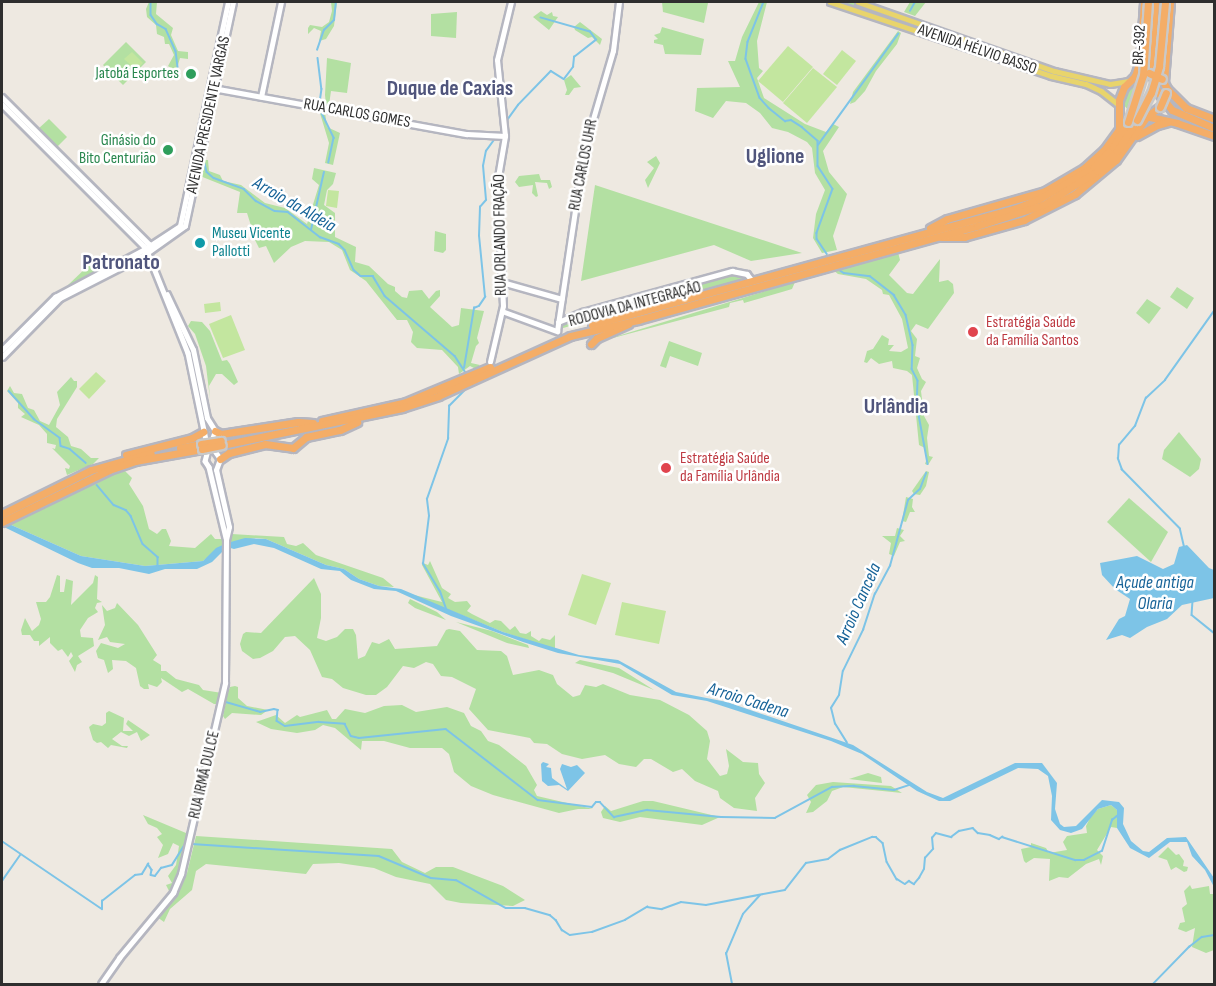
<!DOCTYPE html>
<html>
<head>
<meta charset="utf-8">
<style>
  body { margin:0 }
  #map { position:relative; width:1216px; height:986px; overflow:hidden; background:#eee9e1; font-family:"Sofia Sans Condensed",sans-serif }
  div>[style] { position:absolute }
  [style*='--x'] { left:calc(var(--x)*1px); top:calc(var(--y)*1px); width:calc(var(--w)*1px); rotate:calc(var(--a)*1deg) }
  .green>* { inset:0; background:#b3e0a2 }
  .pitch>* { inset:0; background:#c3e69f }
  .water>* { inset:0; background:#7dc4e7 }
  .stream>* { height:1.5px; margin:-0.75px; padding:0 0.75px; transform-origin:0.75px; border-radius:0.75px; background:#7dc4e7 }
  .roads { filter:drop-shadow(2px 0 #b5b6c0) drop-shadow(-2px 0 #b5b6c0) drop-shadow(0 2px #b5b6c0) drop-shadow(0 -2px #b5b6c0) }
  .secondary>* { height:4.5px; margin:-2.25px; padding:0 2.25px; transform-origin:2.25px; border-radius:2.25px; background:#fff }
  .primary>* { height:5px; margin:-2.5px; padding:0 2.5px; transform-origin:2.5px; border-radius:2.5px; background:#e8d46c }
  .highway>* { height:7px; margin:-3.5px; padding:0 3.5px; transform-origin:3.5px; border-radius:3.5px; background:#f4ad67 }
  .bridges { filter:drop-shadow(2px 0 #c9c9c9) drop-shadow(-2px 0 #c9c9c9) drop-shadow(0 2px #c9c9c9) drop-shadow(0 -2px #c9c9c9) }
  .highway-bridge>* { height:7px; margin:-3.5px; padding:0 3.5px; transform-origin:3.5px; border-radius:3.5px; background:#f4ad67 }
  .dots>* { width:16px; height:16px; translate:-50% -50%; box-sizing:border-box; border:3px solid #fff; border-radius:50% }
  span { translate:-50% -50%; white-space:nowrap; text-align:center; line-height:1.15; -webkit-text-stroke:5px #fff; paint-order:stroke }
  .street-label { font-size:16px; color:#2e2e2e }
  .leisure-label { font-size:16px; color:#27864d }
  .right { translate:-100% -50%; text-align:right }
  .culture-label { font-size:16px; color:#0d838f }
  .left { translate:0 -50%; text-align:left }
  .health-label { font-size:16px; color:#be3a42 }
  .water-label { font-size:18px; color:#176398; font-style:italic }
  .district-label { font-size:22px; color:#50557c; font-weight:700 }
  .frame { position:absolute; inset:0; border:3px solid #2e2e2e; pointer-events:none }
</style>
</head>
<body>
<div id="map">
  <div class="green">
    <i style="clip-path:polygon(149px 2px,157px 2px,156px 14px,173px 28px,171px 35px,178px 51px,188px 52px,188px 59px,180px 58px,176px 72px,168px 66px,174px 55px,169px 44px,165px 44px,164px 37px,157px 34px,156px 25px,147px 17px,146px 9px)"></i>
    <i style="clip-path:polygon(331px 2px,337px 2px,334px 26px,326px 39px,319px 41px,321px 31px,314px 28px,308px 34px,308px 28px,310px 25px,322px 27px,329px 22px,332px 11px)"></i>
    <i style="clip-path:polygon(662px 2px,708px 3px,704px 23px,663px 12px)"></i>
    <i style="clip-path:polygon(759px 2px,767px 2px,757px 41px,759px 68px,763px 71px,757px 78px,764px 98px,805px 124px,826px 132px,833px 124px,839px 127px,823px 151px,829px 172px,847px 194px,833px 236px,837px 250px,822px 253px,813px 238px,816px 214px,825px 190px,815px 173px,812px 148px,807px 142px,788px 132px,772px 128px,760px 113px,746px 103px,726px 101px,713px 118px,695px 111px,697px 88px,740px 87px,728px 61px,735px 61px,742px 37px)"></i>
    <i style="clip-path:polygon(840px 2px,855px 3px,898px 20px,854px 7px)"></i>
    <i style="clip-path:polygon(910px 2px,926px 2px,915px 16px,904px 12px)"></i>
    <i style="clip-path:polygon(541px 11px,547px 15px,552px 12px,553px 16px,558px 17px,549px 30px,533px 17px)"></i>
    <i style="clip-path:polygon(457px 12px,456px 38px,431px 36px,431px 14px)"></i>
    <i style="clip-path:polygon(580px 22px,602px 39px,600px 45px,592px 37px,588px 38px,575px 30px,574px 27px)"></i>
    <i style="clip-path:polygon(662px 27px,704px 39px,701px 55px,665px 54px,663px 45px,654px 43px,654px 40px,658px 39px,654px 35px,660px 33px)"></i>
    <i style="clip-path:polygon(898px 31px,901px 33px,897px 44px,876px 71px,865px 91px,855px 102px,850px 104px,853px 92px)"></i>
    <i style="clip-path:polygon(126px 42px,146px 62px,123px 85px,103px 65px)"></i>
    <i style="clip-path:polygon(327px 58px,351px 63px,347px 93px,331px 91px,329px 105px,326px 105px,325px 95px)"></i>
    <i style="clip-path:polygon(571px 75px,581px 87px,574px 88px,569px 95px,565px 95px,567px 90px,564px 80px)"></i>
    <i style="clip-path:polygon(1133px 83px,1137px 83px,1129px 111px,1122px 103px,1122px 95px)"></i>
    <i style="clip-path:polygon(319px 110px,325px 112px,327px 127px,340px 133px,333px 165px,325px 163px,329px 143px)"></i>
    <i style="clip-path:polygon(49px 119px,67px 137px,57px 147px,38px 129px)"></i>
    <i style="clip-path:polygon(656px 156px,660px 163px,648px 188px,645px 180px,654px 168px,647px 162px)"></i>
    <i style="clip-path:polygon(204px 160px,208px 160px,209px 171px,220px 175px,223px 181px,241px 185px,265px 203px,285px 208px,307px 224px,319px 185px,312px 179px,314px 168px,336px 173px,333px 184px,327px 190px,324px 205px,335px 213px,335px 237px,356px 247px,355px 262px,369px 266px,388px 284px,395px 287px,395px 291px,402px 297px,407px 298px,409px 291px,422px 290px,429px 299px,436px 291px,440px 290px,440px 296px,430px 307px,452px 327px,459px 325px,461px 308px,484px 311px,477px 338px,479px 343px,476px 346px,471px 363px,480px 365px,476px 369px,470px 366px,459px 374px,458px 367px,442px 350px,417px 348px,411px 342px,413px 332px,407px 320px,397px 320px,366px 281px,350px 270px,342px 250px,329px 242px,305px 241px,291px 247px,274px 263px,266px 246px,259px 248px,255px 240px,261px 238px,260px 231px,253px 232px,247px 213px,237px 213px,240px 192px,200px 176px)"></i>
    <i style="clip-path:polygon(539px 174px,541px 180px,550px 180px,552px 187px,549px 189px,547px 183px,535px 182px,538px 196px,536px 197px,532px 193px,533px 185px,519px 187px,515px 182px,519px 176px)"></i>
    <i style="clip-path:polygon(595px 185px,802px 253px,751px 261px,714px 245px,581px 281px)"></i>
    <i style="clip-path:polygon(435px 231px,446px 234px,446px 250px,443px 253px,434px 251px)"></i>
    <i style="clip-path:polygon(898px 252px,900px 260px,889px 275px,907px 293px,913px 294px,940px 259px,939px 282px,948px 280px,953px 284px,954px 293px,928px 329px,916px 324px,911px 331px,917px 339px,915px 356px,920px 358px,917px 368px,922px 379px,926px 382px,921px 391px,924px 416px,929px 425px,927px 438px,929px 456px,933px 457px,928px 465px,925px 464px,927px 458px,925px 448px,919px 445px,912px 375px,907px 371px,893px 368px,892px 361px,879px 364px,871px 358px,867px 363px,864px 362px,867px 351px,873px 349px,882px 335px,889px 339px,888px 345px,894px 345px,889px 351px,901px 352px,908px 348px,902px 319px,889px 295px,883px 294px,882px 290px,866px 279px,838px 274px,833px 270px)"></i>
    <i style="clip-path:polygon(90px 264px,96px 271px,67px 286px)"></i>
    <i style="clip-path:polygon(733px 273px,747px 278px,680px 296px,676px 292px,678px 288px,679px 291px,699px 286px,699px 282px)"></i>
    <i style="clip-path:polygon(795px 282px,792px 289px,782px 292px,744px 303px,743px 300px,730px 303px,729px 307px,598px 342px)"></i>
    <i style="clip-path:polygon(1177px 287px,1194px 298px,1187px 309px,1170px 297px)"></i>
    <i style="clip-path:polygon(665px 292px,667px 296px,662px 298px,560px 329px,562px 324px,581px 317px,585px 320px,662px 296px)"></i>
    <i style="clip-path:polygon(1147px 299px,1161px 308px,1149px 324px,1136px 313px)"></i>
    <i style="clip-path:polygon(191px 321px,202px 322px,210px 331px,222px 361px,227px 360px,230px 364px,238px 382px,234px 385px,222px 374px,216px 374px,209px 386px,210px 399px,206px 366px,195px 334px,188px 326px)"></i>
    <i style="clip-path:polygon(669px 341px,702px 353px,698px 366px,670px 356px,666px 368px,660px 366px)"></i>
    <i style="clip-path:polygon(71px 377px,74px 381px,77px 381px,77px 387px,57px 419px,56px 427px,68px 437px,71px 446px,81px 449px,91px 458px,99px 458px,93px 464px,67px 475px,65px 468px,69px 469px,70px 466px,52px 448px,55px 449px,56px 445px,47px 443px,47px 434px,39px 425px,21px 417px,25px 414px,18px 408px,18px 403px,7px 391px,10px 386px,14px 393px,22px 394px,28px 408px,34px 410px,40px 421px,49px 425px,60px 405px,57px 392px)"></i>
    <i style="clip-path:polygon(1179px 432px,1201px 459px,1199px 469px,1190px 477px,1162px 459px,1164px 450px)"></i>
    <i style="clip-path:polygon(125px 471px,132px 478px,129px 484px,143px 506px,149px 529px,157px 534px,162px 529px,166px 529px,171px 541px,169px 546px,195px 548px,211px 534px,215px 539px,223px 539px,224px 544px,203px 561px,145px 566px,81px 556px,9px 524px,92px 481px)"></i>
    <i style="clip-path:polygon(926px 471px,929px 472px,926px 486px,920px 495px,914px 494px,912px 491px)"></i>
    <i style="clip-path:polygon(906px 497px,913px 499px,912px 507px,915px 512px,910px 512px,906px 522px,902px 521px)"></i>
    <i style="clip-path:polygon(1129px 498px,1168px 532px,1151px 562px,1107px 522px)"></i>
    <i style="clip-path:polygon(897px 528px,904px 530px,900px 536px,905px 541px,900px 542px,894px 556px,889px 554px,891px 543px,882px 536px,895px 536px)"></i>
    <i style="clip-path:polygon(232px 534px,284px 537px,287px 544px,296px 546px,303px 543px,316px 555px,383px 578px,394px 587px,379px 586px,359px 579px,344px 569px,326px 565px,266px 539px,256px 538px,227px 543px)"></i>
    <i style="clip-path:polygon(430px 561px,442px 588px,451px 594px,448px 598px,455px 602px,467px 601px,471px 606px,467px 611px,472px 614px,490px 623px,495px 620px,501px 621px,510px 630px,515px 626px,520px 633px,526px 634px,531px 631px,531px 636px,539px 641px,542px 638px,550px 640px,555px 635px,555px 649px,503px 632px,410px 594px,442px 602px,422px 565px,423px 563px,428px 565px)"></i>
    <i style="clip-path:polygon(57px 575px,60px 576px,60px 592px,64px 592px,66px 579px,73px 581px,71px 605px,93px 583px,95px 575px,98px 577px,97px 599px,102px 602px,97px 603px,95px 608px,98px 612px,88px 618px,80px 630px,81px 637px,93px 638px,94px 646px,78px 656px,82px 662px,77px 665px,75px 672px,69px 661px,73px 656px,71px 652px,68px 657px,62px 649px,58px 651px,50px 643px,50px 637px,39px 646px,39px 641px,34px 641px,30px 635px,22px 635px,21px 630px,25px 618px,32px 631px,39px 625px,41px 619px,36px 602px,46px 602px,50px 597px)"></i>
    <i style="clip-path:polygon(314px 578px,321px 594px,321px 618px,317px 638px,326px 641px,337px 637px,345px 629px,353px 629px,356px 635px,358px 659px,365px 656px,372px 642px,379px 644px,389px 639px,395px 649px,437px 646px,446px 630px,449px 629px,460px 631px,477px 650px,501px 651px,507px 656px,513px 675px,539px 670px,553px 675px,557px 684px,573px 697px,580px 695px,585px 685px,596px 687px,603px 684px,630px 695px,660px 700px,689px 715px,707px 731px,710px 741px,707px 759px,720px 776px,727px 774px,729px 766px,726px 749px,743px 762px,758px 763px,759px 774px,765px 783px,755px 798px,757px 811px,734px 808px,720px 798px,718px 791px,695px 781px,682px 769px,673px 772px,651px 759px,644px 759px,636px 767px,619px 764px,605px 755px,582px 759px,562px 754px,547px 744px,534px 743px,530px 738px,488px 730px,469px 709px,476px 689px,452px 677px,441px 676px,433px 664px,426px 662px,414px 668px,403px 666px,387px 687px,376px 695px,366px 695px,343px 688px,332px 679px,322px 677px,310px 650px,295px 636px,285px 637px,273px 651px,260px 658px,253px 659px,242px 651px,240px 644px,243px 634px,246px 632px,261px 633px)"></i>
    <i style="clip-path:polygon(410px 599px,437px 612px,446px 620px,415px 608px,408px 603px)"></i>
    <i style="clip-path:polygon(117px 603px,138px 625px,157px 655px,153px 660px,161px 665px,161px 671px,166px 671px,176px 679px,199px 685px,203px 690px,222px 693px,219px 704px,214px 704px,188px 689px,182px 692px,161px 678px,162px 682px,157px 687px,148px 684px,149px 689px,144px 689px,140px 686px,136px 668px,126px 661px,112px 660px,113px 669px,108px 673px,104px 660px,98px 658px,96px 651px,101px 643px,118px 648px,125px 644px,110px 642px,107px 637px,98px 640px,105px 625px,102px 605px,107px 611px,115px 608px)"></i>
    <i style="clip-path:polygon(456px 622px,492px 631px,528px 645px,529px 648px,507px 643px)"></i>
    <i style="clip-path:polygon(580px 660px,619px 668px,654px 690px,613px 673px,575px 663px)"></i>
    <i style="clip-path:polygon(235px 686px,238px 687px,238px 698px,247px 706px,268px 710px,261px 715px,232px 713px,225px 719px,223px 716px,228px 692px,230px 687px)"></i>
    <i style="clip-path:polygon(402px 705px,416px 712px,447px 707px,464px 713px,471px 726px,481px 731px,488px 741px,499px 745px,526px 766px,537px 785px,534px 790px,537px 796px,593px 809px,578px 809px,559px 813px,493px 795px,471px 786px,454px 772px,449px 754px,442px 748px,410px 748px,384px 741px,362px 741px,361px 750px,335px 728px,323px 725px,315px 730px,297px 733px,271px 729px,256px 722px,276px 715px,285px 723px,297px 715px,300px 717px,327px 710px,332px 719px,336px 719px,345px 709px,365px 713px,384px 706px)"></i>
    <i style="clip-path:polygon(109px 711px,124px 718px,123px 731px,133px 731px,126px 724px,128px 720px,150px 735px,141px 741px,137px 732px,129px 736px,121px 732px,112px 739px,122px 746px,128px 746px,127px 748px,111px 745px,108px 748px,101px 742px,97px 743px,93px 740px,89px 727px,93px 724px,102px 726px,106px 723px,106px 713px)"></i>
    <i style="clip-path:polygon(868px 773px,881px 777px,882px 783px,849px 779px)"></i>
    <i style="clip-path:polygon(833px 782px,891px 786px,902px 793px,843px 787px,832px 791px,827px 801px,813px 812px,806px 813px,811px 802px,807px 795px,816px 785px)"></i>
    <i style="clip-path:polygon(643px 801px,653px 801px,720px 817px,702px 825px,640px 817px,620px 822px,603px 818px,601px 812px,605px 806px,611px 811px)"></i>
    <i style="clip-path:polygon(1111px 805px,1117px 810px,1117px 828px,1111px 827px,1097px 850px,1103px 856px,1101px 865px,1099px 859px,1086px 864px,1068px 878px,1059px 877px,1049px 881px,1050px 859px,1034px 858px,1026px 863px,1024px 861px,1021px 849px,1031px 847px,1031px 843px,1046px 848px,1049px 853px,1067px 850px,1063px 842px,1067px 836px,1087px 833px,1086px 826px,1090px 818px,1098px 809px)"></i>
    <i style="clip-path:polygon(143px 815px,186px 833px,191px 831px,181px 870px,170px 893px,166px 885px,172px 883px,168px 876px,176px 865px,179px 846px,173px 843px,168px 854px,158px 858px,163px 845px,157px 837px,162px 834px,157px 828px,148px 824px)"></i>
    <i style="clip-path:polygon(196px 836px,392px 849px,402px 862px,425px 873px,436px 867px,453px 867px,503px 886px,525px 900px,513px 906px,461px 903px,446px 900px,430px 884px,396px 877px,374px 868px,339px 863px,313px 864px,306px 874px,206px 864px,196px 871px,192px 890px,170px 909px,164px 922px,157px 917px,176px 895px,187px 873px)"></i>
    <i style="clip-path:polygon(1168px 847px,1176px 855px,1179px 854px,1184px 861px,1183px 866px,1188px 867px,1187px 871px,1184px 872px,1176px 867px,1171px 870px,1167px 860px,1158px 857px)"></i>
    <i style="clip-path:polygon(1190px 885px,1192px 889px,1209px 886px,1210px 894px,1214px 894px,1214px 950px,1206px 953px,1192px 947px,1195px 928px,1186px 932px,1178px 929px,1180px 923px,1185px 922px,1182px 908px,1187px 904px,1184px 891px)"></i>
  </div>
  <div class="pitch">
    <i style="clip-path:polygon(788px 46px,813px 67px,783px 102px,758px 81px)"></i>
    <i style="clip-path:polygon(842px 50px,856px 61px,837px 85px,823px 74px)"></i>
    <i style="clip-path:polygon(132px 52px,143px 63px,136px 70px,124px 59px)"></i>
    <i style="clip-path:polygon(813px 68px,837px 87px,807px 123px,783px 103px)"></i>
    <i style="clip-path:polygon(328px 190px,339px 191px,337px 208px,326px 206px)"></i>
    <i style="clip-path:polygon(220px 302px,221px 311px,205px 313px,204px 304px)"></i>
    <i style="clip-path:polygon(231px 315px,245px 350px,223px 358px,209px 324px)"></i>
    <i style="clip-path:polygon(96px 372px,106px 381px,89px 399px,79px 389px)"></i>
    <i style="clip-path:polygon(582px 574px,611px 583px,596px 625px,568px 615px)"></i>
    <i style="clip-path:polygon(622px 602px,666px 611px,659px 644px,615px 635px)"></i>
  </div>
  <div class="water">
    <i style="clip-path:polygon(9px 524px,81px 556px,145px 566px,203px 561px,216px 548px,227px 543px,245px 538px,266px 539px,326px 565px,344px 569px,359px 579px,379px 586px,401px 589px,503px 632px,579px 655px,618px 660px,676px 692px,727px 702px,853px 745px,927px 792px,943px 798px,1015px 763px,1042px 763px,1057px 783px,1055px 809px,1060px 824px,1064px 827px,1076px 826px,1102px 800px,1119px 802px,1124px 808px,1123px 824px,1131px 841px,1143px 851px,1149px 852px,1167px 838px,1186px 837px,1214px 878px,1214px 887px,1205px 870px,1192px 856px,1187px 842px,1170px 842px,1149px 858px,1130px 848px,1117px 828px,1117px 810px,1111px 805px,1098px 809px,1082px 829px,1071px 833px,1060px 830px,1051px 820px,1052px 796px,1048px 776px,1038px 769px,1018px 768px,950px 801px,939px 801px,917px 791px,862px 754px,831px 741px,707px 701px,672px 695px,620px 664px,558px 653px,523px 642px,451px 616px,396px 591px,374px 589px,351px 580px,340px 571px,321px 569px,274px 548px,254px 544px,234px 549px,227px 547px,212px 562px,197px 569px,165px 569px,149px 574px,119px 568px,92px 568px,78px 563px,4px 527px)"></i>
    <i style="clip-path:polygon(1187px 545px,1209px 568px,1214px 570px,1214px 598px,1182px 605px,1167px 619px,1147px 627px,1130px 638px,1122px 635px,1106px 640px,1119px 619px,1125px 616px,1130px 599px,1115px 589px,1102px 575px,1100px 563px,1137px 556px,1163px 569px,1174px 564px,1179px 547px)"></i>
    <i style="clip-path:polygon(543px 762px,549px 764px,546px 767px,551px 768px,552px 778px,567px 789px,560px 769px,562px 764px,571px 767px,577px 765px,585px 773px,568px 791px,559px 785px,548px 786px,542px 781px,541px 764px)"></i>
  </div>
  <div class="stream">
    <i style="--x:151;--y:2;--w:13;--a:90"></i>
    <i style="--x:151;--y:15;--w:11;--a:56"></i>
    <i style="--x:157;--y:24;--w:10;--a:29"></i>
    <i style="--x:166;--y:29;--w:24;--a:66"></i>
    <i style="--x:176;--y:51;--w:16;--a:83"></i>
    <i style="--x:764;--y:2;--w:43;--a:111.8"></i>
    <i style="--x:748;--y:42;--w:17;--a:97"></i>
    <i style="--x:746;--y:59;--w:41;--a:70.3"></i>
    <i style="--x:760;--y:98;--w:13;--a:48"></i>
    <i style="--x:769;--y:108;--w:21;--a:39"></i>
    <i style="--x:785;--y:121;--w:6;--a:-9"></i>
    <i style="--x:791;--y:120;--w:13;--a:32"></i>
    <i style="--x:802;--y:127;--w:21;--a:41"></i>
    <i style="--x:818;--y:141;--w:25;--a:90"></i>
    <i style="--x:818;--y:166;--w:27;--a:57"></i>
    <i style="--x:833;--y:189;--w:47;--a:110"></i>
    <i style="--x:817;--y:233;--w:6;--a:90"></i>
    <i style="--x:817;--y:239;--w:18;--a:56"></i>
    <i style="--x:910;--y:11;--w:10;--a:-61"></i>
    <i style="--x:317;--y:50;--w:21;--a:-71"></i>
    <i style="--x:324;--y:30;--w:14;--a:-45"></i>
    <i style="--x:334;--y:20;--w:18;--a:-84"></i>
    <i style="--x:318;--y:58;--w:31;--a:83"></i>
    <i style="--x:322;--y:89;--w:14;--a:98"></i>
    <i style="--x:321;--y:111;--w:30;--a:64"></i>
    <i style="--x:334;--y:138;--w:25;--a:102"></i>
    <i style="--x:505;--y:123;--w:22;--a:-54"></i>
    <i style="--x:518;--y:105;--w:47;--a:-45.9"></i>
    <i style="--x:551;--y:71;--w:15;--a:32"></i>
    <i style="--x:564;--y:79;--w:15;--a:-53"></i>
    <i style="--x:573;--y:67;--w:10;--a:-84"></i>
    <i style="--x:574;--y:57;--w:28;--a:-38"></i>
    <i style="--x:596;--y:40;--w:10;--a:-127"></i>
    <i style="--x:590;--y:32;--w:51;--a:-164.1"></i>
    <i style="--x:818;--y:145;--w:137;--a:-54.2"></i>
    <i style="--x:205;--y:164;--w:8;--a:76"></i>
    <i style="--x:207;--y:172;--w:9;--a:41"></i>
    <i style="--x:214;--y:178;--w:32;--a:20"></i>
    <i style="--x:244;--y:189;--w:17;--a:45"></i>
    <i style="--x:256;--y:201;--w:21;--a:28"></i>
    <i style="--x:275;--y:211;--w:13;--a:4"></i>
    <i style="--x:288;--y:212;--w:41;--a:38"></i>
    <i style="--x:320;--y:237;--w:20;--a:20"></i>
    <i style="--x:339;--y:244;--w:8;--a:45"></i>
    <i style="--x:345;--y:250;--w:22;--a:66"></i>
    <i style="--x:354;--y:270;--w:9;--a:41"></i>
    <i style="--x:361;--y:276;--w:12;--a:0"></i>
    <i style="--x:373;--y:276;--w:23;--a:59"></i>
    <i style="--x:385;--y:296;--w:92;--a:40.6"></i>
    <i style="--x:455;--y:356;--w:20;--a:57"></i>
    <i style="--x:311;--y:230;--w:59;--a:-77.4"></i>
    <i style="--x:838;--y:269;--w:7;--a:34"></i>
    <i style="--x:844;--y:273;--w:26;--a:7"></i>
    <i style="--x:870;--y:276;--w:31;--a:38"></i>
    <i style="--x:894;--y:295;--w:23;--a:59"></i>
    <i style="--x:906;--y:315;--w:31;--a:77"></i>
    <i style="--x:913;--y:345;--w:24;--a:92"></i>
    <i style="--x:912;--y:369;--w:13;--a:63"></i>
    <i style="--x:918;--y:381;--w:23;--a:92"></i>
    <i style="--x:917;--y:404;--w:61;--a:79.6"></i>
    <i style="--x:464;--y:368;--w:61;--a:-80.5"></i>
    <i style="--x:474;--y:308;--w:5;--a:-22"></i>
    <i style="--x:479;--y:306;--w:11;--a:-56"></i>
    <i style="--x:485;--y:297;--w:61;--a:-95.6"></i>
    <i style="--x:479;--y:236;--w:29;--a:-88"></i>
    <i style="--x:480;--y:207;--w:9;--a:-49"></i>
    <i style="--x:486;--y:200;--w:34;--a:-95"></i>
    <i style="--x:483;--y:166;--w:15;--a:-79"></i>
    <i style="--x:486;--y:151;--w:17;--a:-54"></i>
    <i style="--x:9;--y:391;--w:38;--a:48"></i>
    <i style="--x:34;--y:419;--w:32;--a:36"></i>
    <i style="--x:60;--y:438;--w:8;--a:83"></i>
    <i style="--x:61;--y:446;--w:9;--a:18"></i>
    <i style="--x:70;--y:449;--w:21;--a:41"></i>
    <i style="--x:97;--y:485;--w:26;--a:50"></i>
    <i style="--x:114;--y:505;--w:13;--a:23"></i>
    <i style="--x:126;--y:510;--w:8;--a:50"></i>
    <i style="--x:131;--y:516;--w:30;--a:67"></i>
    <i style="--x:143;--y:544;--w:20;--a:41"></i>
    <i style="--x:158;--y:557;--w:9;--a:90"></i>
    <i style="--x:1184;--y:547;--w:18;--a:-103"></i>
    <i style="--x:1180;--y:529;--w:83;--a:-134.5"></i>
    <i style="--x:1122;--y:470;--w:12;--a:-110"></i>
    <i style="--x:1118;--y:459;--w:14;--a:-86"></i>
    <i style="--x:1119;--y:445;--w:25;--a:-50"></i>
    <i style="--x:1135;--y:426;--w:30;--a:-69"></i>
    <i style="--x:1146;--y:398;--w:26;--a:-43"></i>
    <i style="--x:1165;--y:380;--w:85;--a:-54.6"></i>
    <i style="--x:1193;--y:601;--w:14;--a:94"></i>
    <i style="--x:1192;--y:615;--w:28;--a:39"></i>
    <i style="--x:446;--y:609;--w:18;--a:-109"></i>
    <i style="--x:440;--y:592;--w:33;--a:-121"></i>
    <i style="--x:423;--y:564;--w:48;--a:-82.9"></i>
    <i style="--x:429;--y:516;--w:17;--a:-97"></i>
    <i style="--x:427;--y:499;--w:64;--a:-70.7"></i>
    <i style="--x:448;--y:439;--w:33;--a:-88"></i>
    <i style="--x:449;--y:406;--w:23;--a:-45"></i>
    <i style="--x:226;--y:702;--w:35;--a:16"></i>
    <i style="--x:260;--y:712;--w:14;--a:-12"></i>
    <i style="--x:274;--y:709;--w:4;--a:14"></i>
    <i style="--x:278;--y:710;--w:11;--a:95"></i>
    <i style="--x:277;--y:721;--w:9;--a:32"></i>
    <i style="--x:285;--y:726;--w:34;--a:-7"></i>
    <i style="--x:319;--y:722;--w:26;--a:4"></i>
    <i style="--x:345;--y:724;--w:13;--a:63"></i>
    <i style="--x:351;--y:736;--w:8;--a:14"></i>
    <i style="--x:359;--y:738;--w:87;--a:-5.9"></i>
    <i style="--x:446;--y:729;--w:116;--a:37.7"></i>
    <i style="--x:538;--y:800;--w:54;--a:7.4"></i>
    <i style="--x:592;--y:807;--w:6;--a:-51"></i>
    <i style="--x:596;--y:802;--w:4;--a:0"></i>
    <i style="--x:600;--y:802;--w:21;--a:47"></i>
    <i style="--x:614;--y:817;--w:34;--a:-12"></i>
    <i style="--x:647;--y:810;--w:74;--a:5.4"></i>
    <i style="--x:721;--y:817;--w:54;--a:1.1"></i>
    <i style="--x:775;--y:818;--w:65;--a:-28.5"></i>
    <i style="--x:832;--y:787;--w:22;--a:-3"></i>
    <i style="--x:854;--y:786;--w:40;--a:5.7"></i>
    <i style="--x:894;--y:790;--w:16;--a:-18"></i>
    <i style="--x:847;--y:743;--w:22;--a:-122"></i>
    <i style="--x:835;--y:724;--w:16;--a:-104"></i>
    <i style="--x:831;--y:708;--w:15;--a:-58"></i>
    <i style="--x:839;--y:695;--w:24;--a:-81"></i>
    <i style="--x:843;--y:671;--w:46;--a:-64"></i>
    <i style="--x:863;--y:630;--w:38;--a:-72"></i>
    <i style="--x:875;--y:594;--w:32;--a:-62"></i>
    <i style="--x:890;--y:566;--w:68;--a:-74.7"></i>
    <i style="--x:908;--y:500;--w:16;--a:-43"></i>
    <i style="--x:920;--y:489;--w:17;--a:-69"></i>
    <i style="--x:2;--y:841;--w:121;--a:34.2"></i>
    <i style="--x:102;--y:909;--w:8;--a:-90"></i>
    <i style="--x:102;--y:901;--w:42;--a:-38.2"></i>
    <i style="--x:135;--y:875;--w:7;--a:-8"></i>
    <i style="--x:142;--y:874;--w:12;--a:-59"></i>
    <i style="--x:148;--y:864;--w:7;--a:56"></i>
    <i style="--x:152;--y:870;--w:5;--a:101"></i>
    <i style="--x:151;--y:875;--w:4;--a:14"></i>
    <i style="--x:155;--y:876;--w:10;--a:-53"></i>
    <i style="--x:161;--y:868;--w:11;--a:-15"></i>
    <i style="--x:172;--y:865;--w:25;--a:-58"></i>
    <i style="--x:192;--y:844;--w:187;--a:3.7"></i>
    <i style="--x:379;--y:856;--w:56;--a:22.9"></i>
    <i style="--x:431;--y:878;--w:25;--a:5"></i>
    <i style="--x:456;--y:880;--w:57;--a:29.2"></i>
    <i style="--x:506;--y:908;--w:19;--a:0"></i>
    <i style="--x:525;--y:908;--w:26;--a:16"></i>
    <i style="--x:550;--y:915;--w:8;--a:40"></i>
    <i style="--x:556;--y:920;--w:12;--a:59"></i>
    <i style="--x:562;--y:930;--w:9;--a:32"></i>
    <i style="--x:570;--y:935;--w:22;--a:-8"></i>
    <i style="--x:592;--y:932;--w:35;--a:-20"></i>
    <i style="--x:625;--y:920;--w:26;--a:-31"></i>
    <i style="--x:647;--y:907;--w:15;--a:8"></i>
    <i style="--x:662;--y:909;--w:20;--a:-20"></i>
    <i style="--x:681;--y:902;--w:25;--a:7"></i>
    <i style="--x:706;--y:905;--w:80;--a:-10.8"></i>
    <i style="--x:785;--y:890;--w:34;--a:-52"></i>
    <i style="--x:806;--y:863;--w:22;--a:-10"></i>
    <i style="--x:828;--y:859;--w:15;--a:-37"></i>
    <i style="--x:840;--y:850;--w:35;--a:-22"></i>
    <i style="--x:872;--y:837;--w:4;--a:0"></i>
    <i style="--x:876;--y:837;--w:9;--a:41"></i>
    <i style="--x:883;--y:843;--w:19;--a:78"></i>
    <i style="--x:887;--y:862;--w:20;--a:60"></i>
    <i style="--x:897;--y:879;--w:9;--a:32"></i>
    <i style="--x:905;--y:884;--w:5;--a:-37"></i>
    <i style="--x:909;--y:881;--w:6;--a:31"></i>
    <i style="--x:914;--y:884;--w:8;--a:-50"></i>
    <i style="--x:919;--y:878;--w:10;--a:-61"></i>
    <i style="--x:924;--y:869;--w:11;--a:-85"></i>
    <i style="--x:925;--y:858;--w:12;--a:-48"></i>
    <i style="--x:933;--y:849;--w:11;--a:-95"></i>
    <i style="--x:932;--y:838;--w:6;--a:-51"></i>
    <i style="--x:936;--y:833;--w:16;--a:15"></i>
    <i style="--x:951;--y:837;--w:10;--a:-37"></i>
    <i style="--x:959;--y:831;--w:14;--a:-12"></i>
    <i style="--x:973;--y:828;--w:7;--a:45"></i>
    <i style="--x:978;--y:833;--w:12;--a:9"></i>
    <i style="--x:990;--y:835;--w:10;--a:24"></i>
    <i style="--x:999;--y:839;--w:4;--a:-34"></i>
    <i style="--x:1002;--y:837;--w:77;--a:17.5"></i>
    <i style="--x:1075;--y:860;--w:9;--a:0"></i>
    <i style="--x:1084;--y:860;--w:20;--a:-27"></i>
    <i style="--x:1102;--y:851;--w:33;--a:-72"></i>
    <i style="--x:1112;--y:820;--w:6;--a:-39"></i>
    <i style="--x:2;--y:881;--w:32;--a:-55"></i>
    <i style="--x:732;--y:984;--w:31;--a:-101"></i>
    <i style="--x:726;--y:954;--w:43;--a:-67"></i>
    <i style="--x:743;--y:914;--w:25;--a:-48"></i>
    <i style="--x:1153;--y:984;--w:52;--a:-45.8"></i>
    <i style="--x:1189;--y:947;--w:16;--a:-38"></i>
    <i style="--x:1202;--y:937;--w:12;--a:-9"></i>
  </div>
  <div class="roads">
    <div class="secondary">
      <i style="--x:213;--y:88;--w:258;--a:10.3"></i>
      <i style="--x:467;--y:134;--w:38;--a:3"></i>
      <i style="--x:2;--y:97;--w:208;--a:45"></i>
      <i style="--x:149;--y:244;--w:5;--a:68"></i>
      <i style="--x:261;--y:97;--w:97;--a:-78.1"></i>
      <i style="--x:2;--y:104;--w:201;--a:45"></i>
      <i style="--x:144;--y:246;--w:13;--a:63"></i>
      <i style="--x:150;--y:258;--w:102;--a:68.2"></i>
      <i style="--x:188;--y:353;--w:99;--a:78.3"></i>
      <i style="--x:208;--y:450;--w:11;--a:105"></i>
      <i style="--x:205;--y:461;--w:7;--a:56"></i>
      <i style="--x:209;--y:467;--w:73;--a:76.5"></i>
      <i style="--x:502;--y:282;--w:62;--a:15.8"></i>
      <i style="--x:502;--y:311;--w:59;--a:20"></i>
      <i style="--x:557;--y:331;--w:183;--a:-81.5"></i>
      <i style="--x:584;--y:150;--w:103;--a:-73.7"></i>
      <i style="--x:613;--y:51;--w:49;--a:-83"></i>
      <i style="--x:558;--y:322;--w:27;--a:-22"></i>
      <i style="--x:583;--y:312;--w:155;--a:-15.4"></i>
      <i style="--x:732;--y:271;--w:15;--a:11"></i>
      <i style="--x:747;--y:274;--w:6;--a:51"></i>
      <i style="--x:2;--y:350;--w:75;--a:-45"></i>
      <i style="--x:55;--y:297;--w:102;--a:-28.1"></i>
      <i style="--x:145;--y:249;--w:42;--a:-33.3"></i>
      <i style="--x:180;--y:226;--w:229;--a:-77.9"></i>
      <i style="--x:2;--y:357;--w:83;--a:-45.5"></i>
      <i style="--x:60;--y:298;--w:94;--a:-27.1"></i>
      <i style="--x:144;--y:255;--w:50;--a:-35.3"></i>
      <i style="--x:185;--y:226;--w:229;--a:-77.9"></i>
      <i style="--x:490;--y:362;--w:57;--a:-76.9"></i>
      <i style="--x:503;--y:306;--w:123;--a:-92.8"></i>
      <i style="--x:497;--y:183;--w:48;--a:-80.3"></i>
      <i style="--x:505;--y:136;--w:76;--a:-96"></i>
      <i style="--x:497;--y:60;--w:60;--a:-76.4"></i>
      <i style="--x:101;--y:984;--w:32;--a:-55"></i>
      <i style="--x:119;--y:958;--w:85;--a:-50.3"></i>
      <i style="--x:173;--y:893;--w:21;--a:-67"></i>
      <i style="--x:181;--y:874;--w:196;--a:-77"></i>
      <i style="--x:225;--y:683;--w:143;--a:-89.6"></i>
      <i style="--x:226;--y:540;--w:13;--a:-77"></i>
      <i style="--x:229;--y:527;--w:58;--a:-102.8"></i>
      <i style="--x:216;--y:470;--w:12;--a:-70"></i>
      <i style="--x:220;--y:459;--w:12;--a:-125"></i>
      <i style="--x:213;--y:449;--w:10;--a:-96"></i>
      <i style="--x:212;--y:439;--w:9;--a:-69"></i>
      <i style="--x:215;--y:431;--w:15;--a:-122"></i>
      <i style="--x:207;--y:418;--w:69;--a:-101.6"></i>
      <i style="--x:193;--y:350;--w:61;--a:-115.3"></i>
    </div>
    <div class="primary">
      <i style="--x:830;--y:2;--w:233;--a:18.5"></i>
      <i style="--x:1051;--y:76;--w:36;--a:13"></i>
      <i style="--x:1086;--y:84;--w:17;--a:25"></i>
      <i style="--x:1101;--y:91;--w:23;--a:38"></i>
      <i style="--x:858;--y:2;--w:208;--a:19.4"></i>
      <i style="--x:1054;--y:71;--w:57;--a:13.1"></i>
      <i style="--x:1110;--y:84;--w:19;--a:-9"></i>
    </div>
    <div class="highway">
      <i style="--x:1155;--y:2;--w:68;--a:93.4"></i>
      <i style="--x:1151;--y:70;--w:22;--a:74"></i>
      <i style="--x:1157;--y:91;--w:24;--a:52"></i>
      <i style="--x:1172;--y:110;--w:46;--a:23.2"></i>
      <i style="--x:1135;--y:76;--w:16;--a:-72"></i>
      <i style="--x:1140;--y:61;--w:59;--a:-86.1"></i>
      <i style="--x:1162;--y:79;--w:11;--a:63"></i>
      <i style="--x:1167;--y:89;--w:27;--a:45"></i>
      <i style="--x:1186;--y:108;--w:30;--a:21"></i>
      <i style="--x:1164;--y:82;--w:80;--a:-85.7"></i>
      <i style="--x:1145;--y:116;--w:33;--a:12"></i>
      <i style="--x:1177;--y:123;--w:39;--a:19"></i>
      <i style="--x:1137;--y:136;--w:23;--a:-29"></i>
      <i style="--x:1157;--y:125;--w:11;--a:-15"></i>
      <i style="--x:930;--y:228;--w:19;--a:-28"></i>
      <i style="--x:947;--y:219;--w:102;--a:-15.9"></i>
      <i style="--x:1045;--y:191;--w:45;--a:-30.5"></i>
      <i style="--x:1084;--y:168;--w:27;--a:-42"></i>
      <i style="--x:1104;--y:150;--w:26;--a:-54"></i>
      <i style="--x:1119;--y:129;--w:29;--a:-90"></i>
      <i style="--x:1119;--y:100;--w:14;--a:-69"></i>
      <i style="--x:1124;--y:87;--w:16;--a:-45"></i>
      <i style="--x:1135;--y:76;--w:13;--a:-13"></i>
      <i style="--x:941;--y:237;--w:23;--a:0"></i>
      <i style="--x:964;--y:237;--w:62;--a:-15.8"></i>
      <i style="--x:1024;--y:220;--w:57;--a:-27"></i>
      <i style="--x:1075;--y:194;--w:53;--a:-39.7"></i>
      <i style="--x:1116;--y:160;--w:54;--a:-54.8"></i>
      <i style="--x:1147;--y:116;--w:16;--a:-35"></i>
      <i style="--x:592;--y:325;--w:438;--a:-15.4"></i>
      <i style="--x:1014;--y:209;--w:27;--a:-22"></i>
      <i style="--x:1039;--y:199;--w:64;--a:-30.2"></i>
      <i style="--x:1094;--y:167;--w:28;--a:-46"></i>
      <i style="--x:1113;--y:147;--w:29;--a:-59"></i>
      <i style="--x:591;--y:344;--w:8;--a:-45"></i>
      <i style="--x:597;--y:338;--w:34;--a:-24"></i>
      <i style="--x:322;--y:421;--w:86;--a:-12.7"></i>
      <i style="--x:406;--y:402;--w:91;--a:-22.6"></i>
      <i style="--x:215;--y:431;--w:7;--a:27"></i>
      <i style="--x:221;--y:434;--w:78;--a:-8.9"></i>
      <i style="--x:298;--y:422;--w:15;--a:4"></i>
      <i style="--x:222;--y:445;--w:184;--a:-11.6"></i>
      <i style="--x:402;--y:408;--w:38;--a:-18"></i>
      <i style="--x:438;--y:396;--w:145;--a:-24.4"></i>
      <i style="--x:570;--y:336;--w:70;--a:-13.2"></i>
      <i style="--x:638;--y:320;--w:352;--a:-15.5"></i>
      <i style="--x:977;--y:226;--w:69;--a:-17.7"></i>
      <i style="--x:1043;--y:205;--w:64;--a:-32.2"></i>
      <i style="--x:1097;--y:171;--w:28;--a:-45"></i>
      <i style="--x:1117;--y:151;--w:37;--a:-57"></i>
      <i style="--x:180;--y:448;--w:21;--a:-11"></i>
      <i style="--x:126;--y:455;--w:68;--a:-14.4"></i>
      <i style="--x:192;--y:438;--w:13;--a:-29"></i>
      <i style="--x:220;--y:459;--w:11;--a:-34"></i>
      <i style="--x:229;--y:453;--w:37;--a:-14"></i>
      <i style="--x:265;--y:444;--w:28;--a:8"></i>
      <i style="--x:293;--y:448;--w:17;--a:-40"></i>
      <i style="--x:306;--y:437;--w:35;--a:-12"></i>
      <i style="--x:340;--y:430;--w:19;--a:-25"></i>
      <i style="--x:2;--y:514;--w:99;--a:-26.3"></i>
      <i style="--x:91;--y:470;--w:62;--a:-15.8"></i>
      <i style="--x:2;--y:522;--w:119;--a:-25.9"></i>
      <i style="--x:109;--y:470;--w:28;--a:-19"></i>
      <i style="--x:135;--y:461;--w:68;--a:-10.2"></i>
    </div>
  </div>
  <div class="bridges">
    <div class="highway-bridge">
      <i style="--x:1149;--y:73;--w:14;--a:25"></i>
      <i style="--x:1160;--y:107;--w:15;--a:-67"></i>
      <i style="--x:1137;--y:120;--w:30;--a:-63"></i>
      <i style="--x:1151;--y:93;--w:28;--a:-73"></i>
      <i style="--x:1159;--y:66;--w:64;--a:-84.6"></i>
      <i style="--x:1128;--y:122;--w:49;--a:-72.3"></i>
      <i style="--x:1143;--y:75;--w:73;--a:-86.1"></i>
      <i style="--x:201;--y:444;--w:20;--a:-9"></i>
      <i style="--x:202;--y:449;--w:20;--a:-11"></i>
    </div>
  </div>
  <div class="dots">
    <i style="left:191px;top:74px;background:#2e9e5b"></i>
    <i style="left:168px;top:150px;background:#2e9e5b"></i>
    <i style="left:200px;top:243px;background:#0f9aa8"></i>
    <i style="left:973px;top:332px;background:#e0444e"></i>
    <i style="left:666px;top:468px;background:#e0444e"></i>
  </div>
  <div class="street-label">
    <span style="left:1140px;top:45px;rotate:-87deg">BR-392</span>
    <span style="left:977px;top:50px;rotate:19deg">AVENIDA HÉLVIO BASSO</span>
    <span style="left:357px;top:114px;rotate:10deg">RUA CARLOS GOMES</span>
    <span style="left:209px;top:115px;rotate:-78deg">AVENIDA PRESIDENTE VARGAS</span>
    <span style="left:584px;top:165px;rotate:-79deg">RUA CARLOS UHR</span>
    <span style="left:501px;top:235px;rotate:-91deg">RUA ORLANDO FRAÇÃO</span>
    <span style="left:635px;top:305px;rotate:-15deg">RODOVIA DA INTEGRAÇÃO</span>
    <span style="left:205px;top:775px;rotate:-77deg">RUA IRMÃ DULCE</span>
  </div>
  <div class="leisure-label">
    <span class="right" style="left:179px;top:74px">Jatobá Esportes</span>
    <span class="right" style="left:156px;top:150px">Ginásio do<br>Bito Centurião</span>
  </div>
  <div class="culture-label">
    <span class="left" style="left:212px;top:243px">Museu Vicente<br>Pallotti</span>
  </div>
  <div class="health-label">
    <span class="left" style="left:986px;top:332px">Estratégia Saúde<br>da Família Santos</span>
    <span class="left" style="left:680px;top:468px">Estratégia Saúde<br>da Família Urlândia</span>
  </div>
  <div class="water-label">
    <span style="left:294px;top:205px;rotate:30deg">Arroio da Aldeia</span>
    <span style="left:1155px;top:594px">Açude antiga<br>Olaria</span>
    <span style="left:859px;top:604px;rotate:-66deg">Arroio Cancela</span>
    <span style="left:748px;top:701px;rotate:17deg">Arroio Cadena</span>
  </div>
  <div class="district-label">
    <span style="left:450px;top:89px">Duque de Caxias</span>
    <span style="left:775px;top:157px">Uglione</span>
    <span style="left:121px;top:263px">Patronato</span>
    <span style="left:896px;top:407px">Urlândia</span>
  </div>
  <div class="frame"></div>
</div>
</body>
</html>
